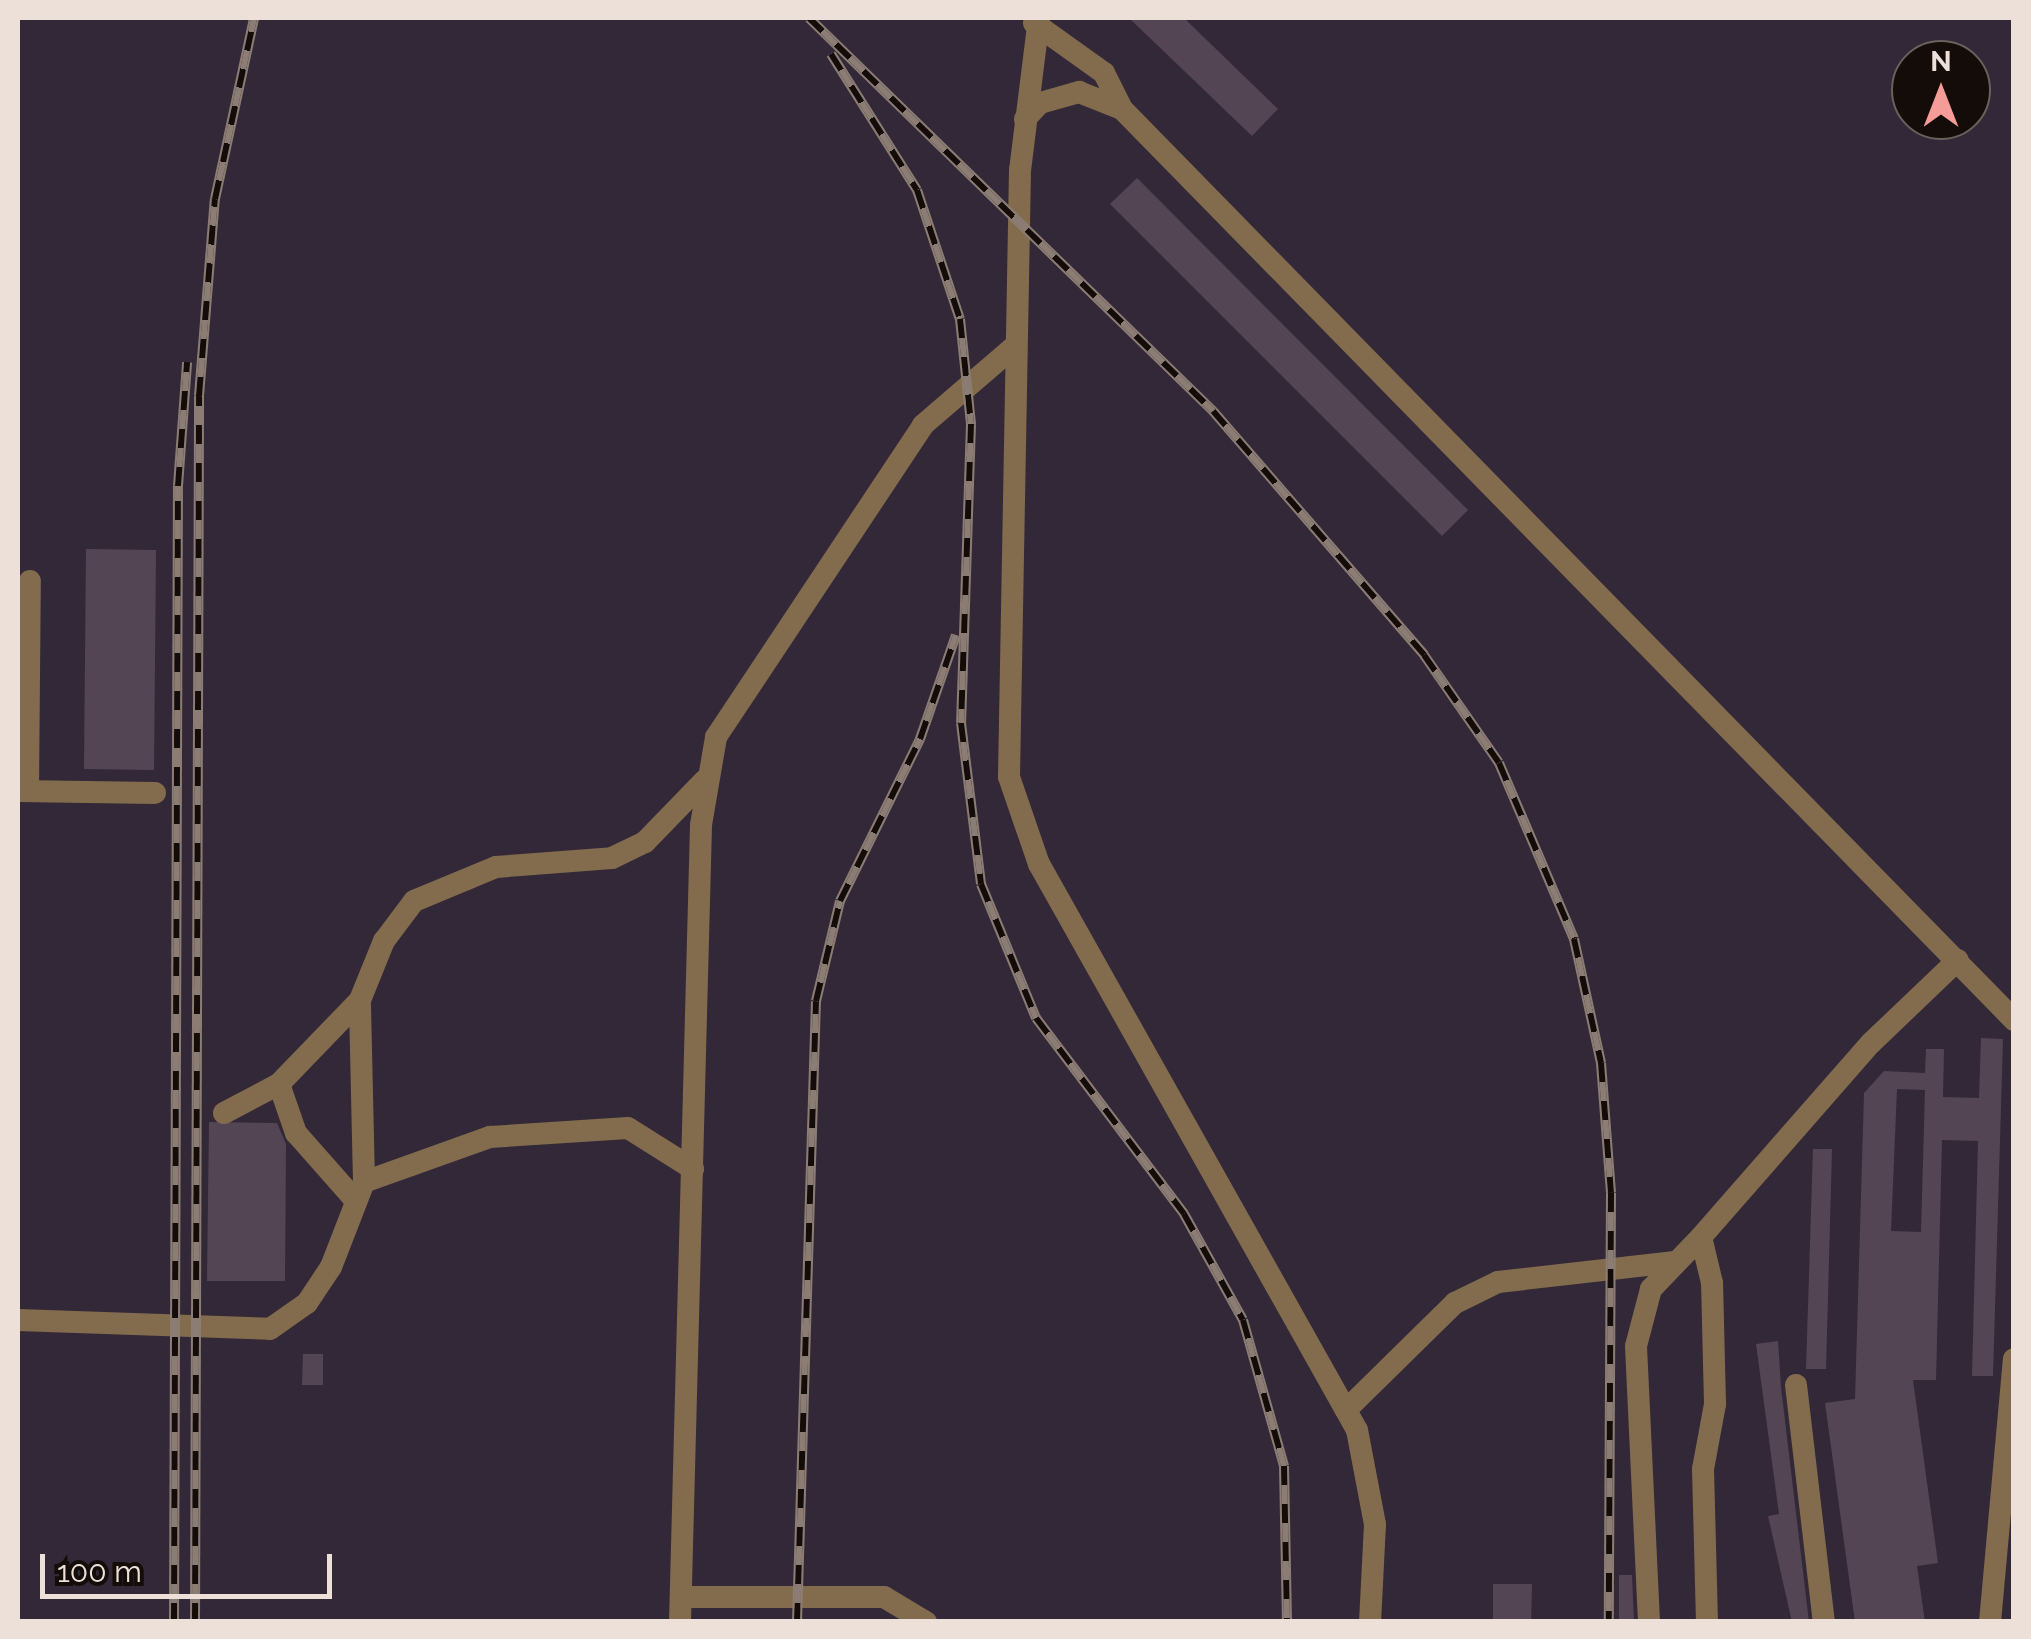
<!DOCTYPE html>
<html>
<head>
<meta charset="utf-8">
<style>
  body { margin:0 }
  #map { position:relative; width:2031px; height:1639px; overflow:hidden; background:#312116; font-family:Raleway,sans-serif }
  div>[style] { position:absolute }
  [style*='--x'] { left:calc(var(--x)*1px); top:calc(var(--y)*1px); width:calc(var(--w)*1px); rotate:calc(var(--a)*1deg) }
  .industrial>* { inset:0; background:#332837 }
  .building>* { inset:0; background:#544554 }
  .minor>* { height:22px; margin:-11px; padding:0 11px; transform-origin:11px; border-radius:11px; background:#826c4d }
  .rail>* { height:10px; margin-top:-5px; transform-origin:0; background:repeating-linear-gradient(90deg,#140c08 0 19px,#8b7d74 0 38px); box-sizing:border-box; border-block:2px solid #8b7d74 }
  span { translate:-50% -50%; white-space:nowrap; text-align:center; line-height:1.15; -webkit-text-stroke:8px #140c08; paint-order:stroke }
  .frame { position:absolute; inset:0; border:20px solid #ece0d9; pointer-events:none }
  .north { position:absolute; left:1891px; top:40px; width:100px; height:100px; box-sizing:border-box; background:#140c08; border:2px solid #6a615c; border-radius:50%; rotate:0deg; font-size:28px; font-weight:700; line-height:40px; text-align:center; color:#ece0d9 }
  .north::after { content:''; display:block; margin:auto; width:35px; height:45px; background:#f59b98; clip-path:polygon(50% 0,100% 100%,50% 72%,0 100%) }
  .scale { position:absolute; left:40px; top:1554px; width:292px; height:45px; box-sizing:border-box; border:5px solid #ece0d9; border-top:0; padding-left:12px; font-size:30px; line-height:35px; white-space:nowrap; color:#ece0d9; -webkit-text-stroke:8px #140c08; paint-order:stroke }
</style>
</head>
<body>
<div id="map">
  <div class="industrial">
    <i style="clip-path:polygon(evenodd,18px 18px,2013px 18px,2013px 1621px,18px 1621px,18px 18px,1911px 60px,1971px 60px,1971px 120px,1911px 120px,1911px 60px)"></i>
  </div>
  <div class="building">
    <i style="clip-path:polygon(1129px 18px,1184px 18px,1278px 109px,1252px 136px)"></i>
    <i style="clip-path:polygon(1137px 178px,1468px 510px,1442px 536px,1110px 204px)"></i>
    <i style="clip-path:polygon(86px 549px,156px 550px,154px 770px,84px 769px)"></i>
    <i style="clip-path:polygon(evenodd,1981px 1038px,2003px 1039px,1993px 1376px,1972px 1376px,1978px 1141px,1942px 1140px,1936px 1380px,1913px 1380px,1938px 1563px,1917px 1566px,1925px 1622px,1855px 1622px,1825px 1403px,1855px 1399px,1864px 1093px,1884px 1071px,1925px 1073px,1926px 1049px,1944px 1049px,1943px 1097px,1979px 1098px,1981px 1038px,1897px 1089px,1925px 1090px,1921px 1232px,1891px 1231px,1897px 1089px)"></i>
    <i style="clip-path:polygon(209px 1122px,277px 1123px,286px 1144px,285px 1281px,207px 1281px)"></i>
    <i style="clip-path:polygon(1813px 1149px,1832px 1149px,1826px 1369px,1806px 1369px)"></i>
    <i style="clip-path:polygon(1778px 1341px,1781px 1387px,1809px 1622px,1792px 1622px,1768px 1516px,1779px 1514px,1756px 1344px)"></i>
    <i style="clip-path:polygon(303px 1354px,323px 1354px,323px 1385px,302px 1385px)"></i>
    <i style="clip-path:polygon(1619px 1575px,1632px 1575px,1634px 1622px,1619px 1622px)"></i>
    <i style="clip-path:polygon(1493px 1584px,1532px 1584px,1531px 1622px,1493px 1622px)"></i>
  </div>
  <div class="minor">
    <i style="--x:1039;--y:18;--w:153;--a:97.1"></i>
    <i style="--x:1020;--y:170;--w:607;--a:91.04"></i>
    <i style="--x:1009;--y:777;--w:92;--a:71"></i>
    <i style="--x:1039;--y:864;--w:649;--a:60.67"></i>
    <i style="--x:1357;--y:1430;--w:96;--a:79.2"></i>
    <i style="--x:1375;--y:1524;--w:98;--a:92.9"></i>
    <i style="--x:1034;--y:23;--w:86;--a:35.5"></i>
    <i style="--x:1104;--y:73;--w:40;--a:63.4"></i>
    <i style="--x:1122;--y:109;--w:1275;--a:45.6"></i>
    <i style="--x:1025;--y:119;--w:22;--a:-47"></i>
    <i style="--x:1040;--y:103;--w:41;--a:-15.8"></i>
    <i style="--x:1079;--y:92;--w:46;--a:21.6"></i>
    <i style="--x:18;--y:791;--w:137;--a:0.8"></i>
    <i style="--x:28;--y:791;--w:210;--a:-89.5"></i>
    <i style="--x:279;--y:1084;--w:52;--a:70.9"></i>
    <i style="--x:296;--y:1133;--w:89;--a:48.6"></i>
    <i style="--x:224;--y:1113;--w:62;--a:-27.8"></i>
    <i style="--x:279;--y:1084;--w:117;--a:-46"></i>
    <i style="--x:364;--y:1182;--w:182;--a:-91.3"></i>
    <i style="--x:360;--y:1000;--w:64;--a:-67.9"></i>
    <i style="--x:384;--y:941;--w:50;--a:-53.1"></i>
    <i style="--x:414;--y:901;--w:89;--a:-22.5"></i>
    <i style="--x:496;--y:867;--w:116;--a:-4.4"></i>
    <i style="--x:612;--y:858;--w:37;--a:-26"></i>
    <i style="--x:645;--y:842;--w:86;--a:-45.9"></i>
    <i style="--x:18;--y:1320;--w:252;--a:2"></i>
    <i style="--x:270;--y:1329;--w:45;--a:-35.1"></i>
    <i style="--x:307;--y:1303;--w:43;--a:-56.3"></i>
    <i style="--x:331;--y:1267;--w:91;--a:-68.8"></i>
    <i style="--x:364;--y:1182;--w:134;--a:-19.7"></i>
    <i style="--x:490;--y:1137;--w:138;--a:-3.7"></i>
    <i style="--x:628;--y:1128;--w:77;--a:32.2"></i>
    <i style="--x:1796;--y:1385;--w:239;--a:83.3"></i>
    <i style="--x:1346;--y:1410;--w:153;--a:-44.5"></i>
    <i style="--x:1455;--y:1303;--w:48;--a:-26"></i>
    <i style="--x:1498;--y:1282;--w:176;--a:-6.5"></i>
    <i style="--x:681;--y:1597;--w:203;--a:0"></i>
    <i style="--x:884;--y:1597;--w:49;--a:30.8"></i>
    <i style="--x:680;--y:1622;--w:797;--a:-88.49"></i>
    <i style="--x:701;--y:825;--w:89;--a:-80.3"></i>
    <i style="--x:716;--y:737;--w:374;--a:-56.4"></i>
    <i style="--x:923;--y:425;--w:121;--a:-40.7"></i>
    <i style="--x:1649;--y:1622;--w:276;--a:-92.7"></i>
    <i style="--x:1636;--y:1346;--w:59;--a:-75.3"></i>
    <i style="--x:1651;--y:1289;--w:72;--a:-46.1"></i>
    <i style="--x:1707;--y:1622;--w:153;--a:-91.5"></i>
    <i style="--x:1703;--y:1469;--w:66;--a:-79.5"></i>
    <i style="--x:1715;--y:1404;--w:121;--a:-91.4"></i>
    <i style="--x:1712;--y:1283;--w:47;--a:-103.4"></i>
    <i style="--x:1701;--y:1237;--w:258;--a:-48.8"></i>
    <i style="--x:1871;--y:1043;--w:120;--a:-43.7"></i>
    <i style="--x:1990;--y:1622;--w:264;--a:-84.8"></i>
  </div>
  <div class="rail">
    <i style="--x:809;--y:18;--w:564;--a:44.21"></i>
    <i style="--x:1213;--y:411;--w:323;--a:49.1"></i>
    <i style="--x:1424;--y:655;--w:131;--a:55.2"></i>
    <i style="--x:1499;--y:763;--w:191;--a:66.9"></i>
    <i style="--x:1574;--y:939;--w:127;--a:77.7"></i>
    <i style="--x:1601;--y:1063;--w:130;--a:85.6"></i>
    <i style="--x:1611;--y:1193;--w:429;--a:90.3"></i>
    <i style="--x:831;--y:54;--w:161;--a:57.7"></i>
    <i style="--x:917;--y:190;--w:136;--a:71.6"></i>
    <i style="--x:960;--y:319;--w:106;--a:84"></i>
    <i style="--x:971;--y:424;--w:299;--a:91.9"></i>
    <i style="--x:961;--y:723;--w:162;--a:82.9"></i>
    <i style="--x:981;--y:884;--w:145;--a:67.7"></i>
    <i style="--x:1036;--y:1018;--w:246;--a:52.9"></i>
    <i style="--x:1184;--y:1214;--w:121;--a:60.9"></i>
    <i style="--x:1243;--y:1320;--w:152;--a:74.3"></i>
    <i style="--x:1284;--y:1466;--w:156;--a:88.9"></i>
    <i style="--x:174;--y:1622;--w:1136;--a:-89.8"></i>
    <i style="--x:178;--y:486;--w:124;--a:-85.8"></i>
    <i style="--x:195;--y:1622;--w:1226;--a:-89.81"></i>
    <i style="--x:199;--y:396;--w:198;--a:-85.4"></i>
    <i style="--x:215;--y:199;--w:185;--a:-77.8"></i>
    <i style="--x:797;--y:1622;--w:621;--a:-88.25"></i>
    <i style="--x:816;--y:1001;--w:103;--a:-76.5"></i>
    <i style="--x:840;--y:901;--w:181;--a:-63.7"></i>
    <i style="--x:920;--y:739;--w:110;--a:-70.9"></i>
  </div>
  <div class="frame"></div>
  <div class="north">N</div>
  <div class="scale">100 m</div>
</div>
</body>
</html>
